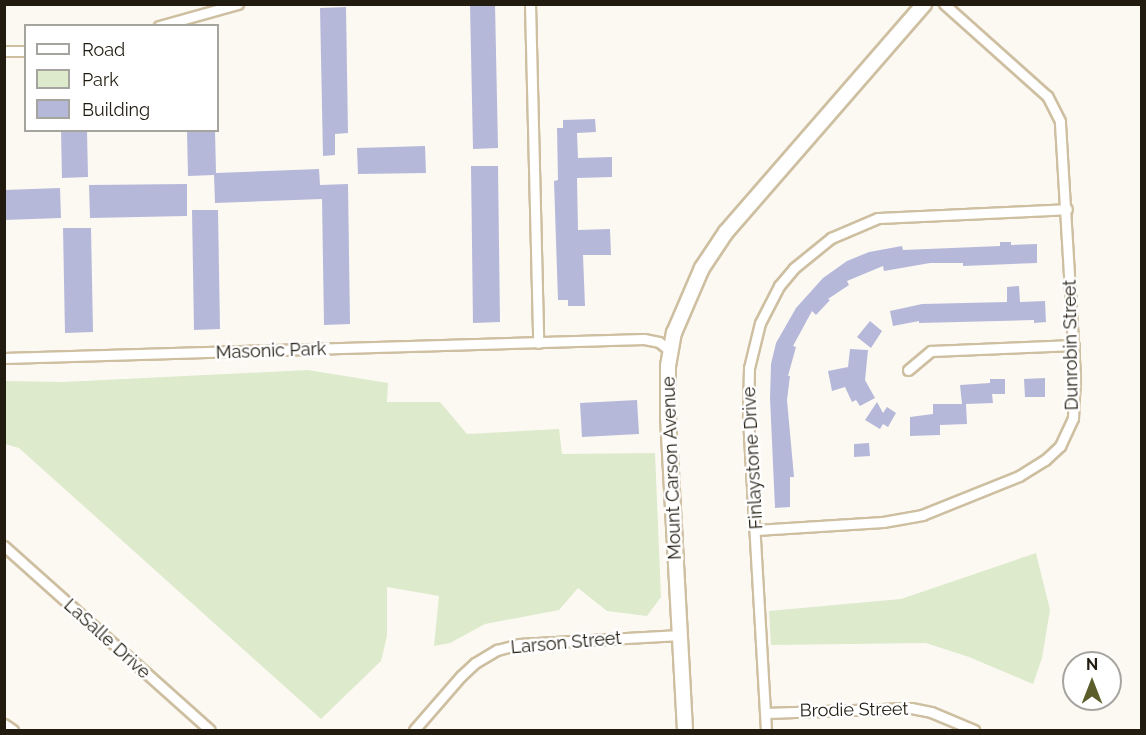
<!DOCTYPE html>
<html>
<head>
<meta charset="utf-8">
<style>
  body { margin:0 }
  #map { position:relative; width:1146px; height:735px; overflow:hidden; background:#fcf9f3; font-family:Raleway,sans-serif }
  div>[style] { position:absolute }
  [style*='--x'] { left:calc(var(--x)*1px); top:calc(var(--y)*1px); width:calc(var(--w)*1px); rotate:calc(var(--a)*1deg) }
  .green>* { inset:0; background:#ddeacb }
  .building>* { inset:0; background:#b6b8d9 }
  .roads { filter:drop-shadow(2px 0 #cebfa1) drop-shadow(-2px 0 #cebfa1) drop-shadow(0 2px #cebfa1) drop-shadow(0 -2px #cebfa1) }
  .street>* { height:9px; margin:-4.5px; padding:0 4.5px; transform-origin:4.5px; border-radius:4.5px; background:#fff }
  .secondary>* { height:14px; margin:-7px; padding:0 7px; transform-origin:7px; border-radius:7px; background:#fff }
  span { translate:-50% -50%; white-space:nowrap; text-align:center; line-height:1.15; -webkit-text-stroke:5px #fff; paint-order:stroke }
  .street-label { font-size:18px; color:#211b10 }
  .frame { position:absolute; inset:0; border:6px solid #211b10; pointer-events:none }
  .legend { position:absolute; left:24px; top:24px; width:195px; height:108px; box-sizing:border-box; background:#fff; border:2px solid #a6a49f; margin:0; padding:8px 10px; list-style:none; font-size:18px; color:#211b10 }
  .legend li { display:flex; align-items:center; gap:12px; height:30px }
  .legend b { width:30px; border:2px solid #a6a49f }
  .north { position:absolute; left:1062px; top:651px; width:60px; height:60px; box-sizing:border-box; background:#fff; border:2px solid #a6a49f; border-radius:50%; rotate:0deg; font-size:16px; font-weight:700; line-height:24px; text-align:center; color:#211b10 }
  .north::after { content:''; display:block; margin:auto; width:21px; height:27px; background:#5b5d2a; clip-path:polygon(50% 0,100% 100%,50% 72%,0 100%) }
</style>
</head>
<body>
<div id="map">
  <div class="green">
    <i style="clip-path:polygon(308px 370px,388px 383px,387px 402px,440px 402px,467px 434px,559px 429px,562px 454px,655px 453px,661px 597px,647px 616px,607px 611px,578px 588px,559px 610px,485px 624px,450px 643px,434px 646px,439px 596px,387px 587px,387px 636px,381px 661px,321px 719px,19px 448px,5px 444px,5px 381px,63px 382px)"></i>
    <i style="clip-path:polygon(1036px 553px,1050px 610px,1042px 658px,1033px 684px,969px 657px,926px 643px,771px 645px,769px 611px,901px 599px)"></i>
  </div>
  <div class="building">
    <i style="clip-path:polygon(470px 4px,495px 4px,498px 148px,473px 149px)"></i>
    <i style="clip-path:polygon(346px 7px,348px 133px,335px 134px,335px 155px,323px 156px,320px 8px)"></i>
    <i style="clip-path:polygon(595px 119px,596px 132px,577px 133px,578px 158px,612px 157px,612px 177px,577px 178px,578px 230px,610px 229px,611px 255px,583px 255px,585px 306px,568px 306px,568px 300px,558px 300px,554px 181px,558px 180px,557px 128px,563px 128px,563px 120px)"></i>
    <i style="clip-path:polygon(61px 130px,87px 130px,88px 177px,62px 178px)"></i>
    <i style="clip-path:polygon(187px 130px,215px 130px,216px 173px,319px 169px,320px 185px,348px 184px,350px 324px,324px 325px,322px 199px,215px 203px,214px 175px,188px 176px)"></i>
    <i style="clip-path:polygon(425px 146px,426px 173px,358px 174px,357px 148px)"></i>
    <i style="clip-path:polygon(471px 166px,498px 166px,500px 322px,473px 323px)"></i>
    <i style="clip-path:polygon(187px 184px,187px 216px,90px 218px,89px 185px)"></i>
    <i style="clip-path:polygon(60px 188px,61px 218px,4px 220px,4px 190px)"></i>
    <i style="clip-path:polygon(192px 210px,218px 210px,220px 329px,194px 330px)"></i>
    <i style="clip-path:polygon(63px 228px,91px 228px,93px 332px,65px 333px)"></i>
    <i style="clip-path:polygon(1000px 242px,1011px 242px,1011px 245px,1037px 244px,1037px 263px,963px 266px,963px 263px,930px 263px,884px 271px,883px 266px,847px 281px,849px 285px,828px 299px,830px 300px,816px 315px,812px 311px,793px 346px,796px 347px,788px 376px,790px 376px,787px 400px,794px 477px,790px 477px,790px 507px,775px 508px,770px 398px,771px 364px,776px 343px,796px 308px,823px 278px,847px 261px,869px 252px,902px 246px,903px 250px,1000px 246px)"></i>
    <i style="clip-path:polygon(1019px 286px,1020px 302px,1045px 301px,1046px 322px,1034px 323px,1034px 320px,919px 323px,919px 321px,893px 326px,890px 311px,922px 304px,1007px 302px,1007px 287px)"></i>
    <i style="clip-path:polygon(870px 321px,882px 331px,871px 348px,857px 337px)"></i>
    <i style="clip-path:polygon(850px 349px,868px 350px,865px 380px,875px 398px,860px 406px,856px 400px,852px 402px,845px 387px,832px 391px,828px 371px,848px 367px)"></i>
    <i style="clip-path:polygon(1045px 378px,1045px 397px,1025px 397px,1024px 379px)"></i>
    <i style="clip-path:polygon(990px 379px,1005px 379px,1005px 394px,992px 394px,993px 403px,966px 404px,967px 424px,940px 425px,940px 435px,910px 436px,910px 417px,933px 414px,933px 404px,962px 404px,960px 385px,990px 383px)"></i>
    <i style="clip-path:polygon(637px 400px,639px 434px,582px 437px,580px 403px)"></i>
    <i style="clip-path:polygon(877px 402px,883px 413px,887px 407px,896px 413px,888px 427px,883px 424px,880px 429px,865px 420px)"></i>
    <i style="clip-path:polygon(869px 443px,870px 456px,854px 457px,854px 444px)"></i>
  </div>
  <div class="roads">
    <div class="street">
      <i style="--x:530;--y:4;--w:339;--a:88.6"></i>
      <i style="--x:159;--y:26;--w:82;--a:-15.6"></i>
      <i style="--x:4;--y:51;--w:22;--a:0"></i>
      <i style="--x:4;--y:358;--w:640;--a:-1.7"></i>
      <i style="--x:644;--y:339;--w:15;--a:11"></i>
      <i style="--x:659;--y:342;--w:14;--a:39"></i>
      <i style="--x:908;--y:370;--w:30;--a:-40"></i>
      <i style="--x:931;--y:351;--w:143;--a:-2.4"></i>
      <i style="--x:756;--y:530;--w:127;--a:-3.6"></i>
      <i style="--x:883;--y:522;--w:40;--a:-10"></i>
      <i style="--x:922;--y:515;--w:105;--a:-21.9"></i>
      <i style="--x:1019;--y:476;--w:31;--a:-32"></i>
      <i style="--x:1045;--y:460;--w:21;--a:-43"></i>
      <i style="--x:1060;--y:446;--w:31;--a:-65"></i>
      <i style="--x:1073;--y:418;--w:42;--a:-87.3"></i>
      <i style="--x:1075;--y:376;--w:255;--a:-93.4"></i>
      <i style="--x:1060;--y:121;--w:28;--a:-117"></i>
      <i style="--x:1047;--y:96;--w:138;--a:-138.2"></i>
      <i style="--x:4;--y:546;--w:276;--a:41.8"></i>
      <i style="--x:766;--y:713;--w:145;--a:-2"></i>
      <i style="--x:911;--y:708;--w:20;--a:11"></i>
      <i style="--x:931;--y:712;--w:47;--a:22.7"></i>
      <i style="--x:4;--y:724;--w:11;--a:34"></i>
      <i style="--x:414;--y:730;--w:72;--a:-49"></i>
      <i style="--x:461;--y:676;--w:19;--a:-43"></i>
      <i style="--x:475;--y:663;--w:26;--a:-31"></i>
      <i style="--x:497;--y:650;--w:23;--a:-15"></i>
      <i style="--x:519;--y:644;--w:161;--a:-3.2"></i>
      <i style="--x:766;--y:730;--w:315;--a:-93.3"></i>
      <i style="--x:748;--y:416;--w:48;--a:-88.8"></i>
      <i style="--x:749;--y:368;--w:46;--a:-76.3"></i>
      <i style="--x:760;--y:323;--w:42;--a:-62.8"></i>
      <i style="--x:779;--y:286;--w:23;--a:-50"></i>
      <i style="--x:794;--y:268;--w:48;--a:-39"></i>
      <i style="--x:831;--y:238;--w:51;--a:-23.1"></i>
      <i style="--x:878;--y:218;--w:189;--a:-2.7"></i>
    </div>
    <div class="secondary">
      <i style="--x:685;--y:730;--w:312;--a:-93.1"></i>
      <i style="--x:668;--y:418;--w:52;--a:-90"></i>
      <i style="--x:668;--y:366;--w:34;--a:-80"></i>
      <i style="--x:674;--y:333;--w:71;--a:-66.7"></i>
      <i style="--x:702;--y:268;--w:43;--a:-56.3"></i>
      <i style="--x:726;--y:232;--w:302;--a:-49"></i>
    </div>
  </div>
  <div class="street-label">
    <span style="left:1071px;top:345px;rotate:-91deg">Dunrobin Street</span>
    <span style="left:271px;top:351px;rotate:-2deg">Masonic Park</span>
    <span style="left:753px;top:458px;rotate:-93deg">Finlaystone Drive</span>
    <span style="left:672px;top:468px;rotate:-92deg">Mount Carson Avenue</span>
    <span style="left:107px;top:639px;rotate:42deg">LaSalle Drive</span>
    <span style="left:566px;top:643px;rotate:-5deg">Larson Street</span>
    <span style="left:854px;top:710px;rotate:-1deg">Brodie Street</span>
  </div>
  <div class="frame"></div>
  <ul class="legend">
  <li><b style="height:8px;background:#fff"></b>Road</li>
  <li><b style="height:16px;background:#ddeacb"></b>Park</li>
  <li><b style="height:16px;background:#b6b8d9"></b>Building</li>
  </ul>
  <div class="north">N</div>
</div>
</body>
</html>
